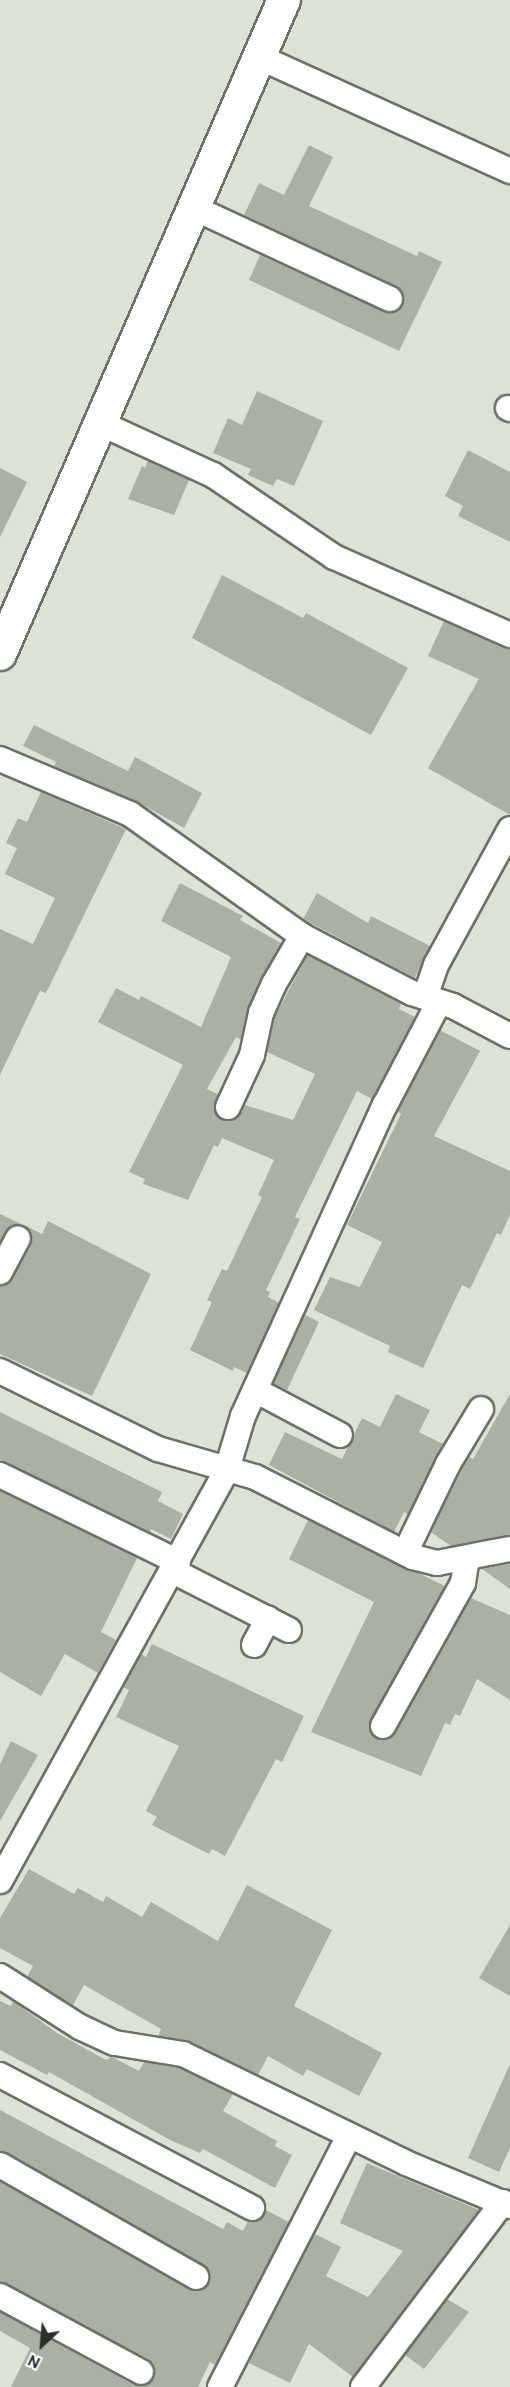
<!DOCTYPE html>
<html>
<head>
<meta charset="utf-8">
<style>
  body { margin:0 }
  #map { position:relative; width:510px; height:2387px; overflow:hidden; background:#dce2d7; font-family:Cabin,sans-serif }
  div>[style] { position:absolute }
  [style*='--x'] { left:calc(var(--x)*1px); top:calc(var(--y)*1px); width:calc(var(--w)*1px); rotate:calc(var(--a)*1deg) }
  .building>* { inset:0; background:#aab0a5 }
  .roads { filter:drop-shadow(2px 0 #6b7167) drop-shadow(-2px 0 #6b7167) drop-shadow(0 2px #6b7167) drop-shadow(0 -2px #6b7167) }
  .minor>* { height:24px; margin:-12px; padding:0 12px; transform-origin:12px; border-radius:12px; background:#fff }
  .tertiary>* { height:32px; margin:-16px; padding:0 16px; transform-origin:16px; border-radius:16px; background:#fff }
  span { translate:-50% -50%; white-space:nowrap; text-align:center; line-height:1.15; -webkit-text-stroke:4.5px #fff; paint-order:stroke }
  .north { position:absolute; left:12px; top:2315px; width:60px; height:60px; -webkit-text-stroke:4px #fff; paint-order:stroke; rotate:206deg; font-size:16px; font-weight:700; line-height:24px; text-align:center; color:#2c2f2a }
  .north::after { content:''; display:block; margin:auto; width:21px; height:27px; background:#2c2f2a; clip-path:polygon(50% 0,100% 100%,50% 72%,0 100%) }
</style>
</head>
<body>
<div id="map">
  <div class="building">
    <i style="clip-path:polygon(309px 145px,333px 157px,309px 206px,417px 256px,419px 251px,442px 262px,399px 351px,249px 280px,260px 255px,384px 312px,398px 311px,403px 304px,402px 291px,396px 286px,244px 215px,259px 183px,284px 195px)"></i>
    <i style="clip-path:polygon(257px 391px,323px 421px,294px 486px,277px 479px,273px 486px,248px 475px,251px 469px,213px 453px,228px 418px,242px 425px)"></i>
    <i style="clip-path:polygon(468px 450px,510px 472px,510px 542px,458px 516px,463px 506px,445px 496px)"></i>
    <i style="clip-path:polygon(148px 461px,189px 480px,174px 515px,128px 499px,142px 466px,145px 468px)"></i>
    <i style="clip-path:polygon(0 468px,27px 482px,0 537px)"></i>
    <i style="clip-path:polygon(222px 575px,303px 618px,306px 613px,408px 668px,371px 735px,192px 638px)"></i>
    <i style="clip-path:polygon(444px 621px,510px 651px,510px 815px,428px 768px,479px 679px,428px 656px)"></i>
    <i style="clip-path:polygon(34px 725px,128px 771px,135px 757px,202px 793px,184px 828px,136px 801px,54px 766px,56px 762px,23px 746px)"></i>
    <i style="clip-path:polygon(41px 792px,126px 829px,46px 993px,40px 991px,0 1075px,0 929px,33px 944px,55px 898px,5px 874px,17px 848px,6px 843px,18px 818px,27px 822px)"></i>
    <i style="clip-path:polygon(180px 883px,243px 916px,240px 920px,281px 943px,248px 1007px,241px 1040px,236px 1037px,207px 1089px,218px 1094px,214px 1109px,222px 1120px,236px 1119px,245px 1105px,293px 1120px,315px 1074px,267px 1052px,275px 1017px,307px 955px,401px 1004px,399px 1009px,415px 1017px,372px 1099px,357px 1091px,295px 1217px,300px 1219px,266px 1290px,270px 1292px,268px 1297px,279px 1303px,247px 1373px,234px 1367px,233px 1371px,190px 1350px,212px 1302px,207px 1300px,222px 1269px,227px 1271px,262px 1197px,258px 1195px,274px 1160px,222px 1138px,218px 1147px,214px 1145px,188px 1200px,143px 1184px,145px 1179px,129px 1172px,183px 1065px,98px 1022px,116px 988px,139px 1000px,141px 996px,201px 1027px,231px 957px,161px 921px)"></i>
    <i style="clip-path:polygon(317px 893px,368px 923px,371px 916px,430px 946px,415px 978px,303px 919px)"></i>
    <i style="clip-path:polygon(440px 1030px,480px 1051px,434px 1136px,510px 1171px,510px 1215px,501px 1235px,497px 1233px,470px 1289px,462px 1285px,423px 1368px,388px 1352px,390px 1346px,314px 1310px,330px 1277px,360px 1287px,382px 1242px,347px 1225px,401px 1114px,398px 1111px)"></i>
    <i style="clip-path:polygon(0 1214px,23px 1225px,10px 1226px,0 1242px)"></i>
    <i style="clip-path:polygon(48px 1221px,151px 1274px,92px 1396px,0 1354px,0 1286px,12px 1279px,31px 1245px,32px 1237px,26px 1226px,42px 1234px)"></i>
    <i style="clip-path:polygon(305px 1315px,319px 1322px,287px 1390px,273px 1384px)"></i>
    <i style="clip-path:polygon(396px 1394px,430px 1410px,419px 1432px,443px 1444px,408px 1515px,404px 1512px,394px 1532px,269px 1465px,285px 1432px,342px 1459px,362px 1418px,380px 1427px)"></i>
    <i style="clip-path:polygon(510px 1394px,510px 1535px,451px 1546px,431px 1532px,461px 1471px,469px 1457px,473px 1459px)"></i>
    <i style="clip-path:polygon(0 1412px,162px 1492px,158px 1501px,183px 1514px,171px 1539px,151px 1529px,150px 1532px,0 1461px)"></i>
    <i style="clip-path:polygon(0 1491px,137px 1558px,101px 1632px,116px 1640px,98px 1673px,65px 1654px,41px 1696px,0 1672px)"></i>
    <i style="clip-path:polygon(308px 1520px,445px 1586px,371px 1719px,371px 1733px,377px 1739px,390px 1738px,395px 1733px,471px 1598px,510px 1615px,510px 1700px,477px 1679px,460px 1716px,455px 1714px,450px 1725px,445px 1723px,421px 1776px,311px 1732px,374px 1602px,289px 1559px)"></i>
    <i style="clip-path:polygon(510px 1564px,510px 1589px,482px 1569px)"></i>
    <i style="clip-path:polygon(152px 1644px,304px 1716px,282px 1762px,276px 1759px,225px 1856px,212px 1849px,209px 1854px,152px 1825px,157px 1817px,146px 1811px,179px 1746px,116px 1717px,129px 1690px,123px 1687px,141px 1654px,146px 1657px)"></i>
    <i style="clip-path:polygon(11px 1741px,38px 1755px,0 1821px,0 1764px)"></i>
    <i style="clip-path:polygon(29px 1869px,74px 1894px,78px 1888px,103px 1902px,106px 1896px,142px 1917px,151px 1902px,218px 1941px,247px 1885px,332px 1930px,294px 2006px,382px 2053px,359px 2096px,307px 2069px,303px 2076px,268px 2056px,258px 2075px,189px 2041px,158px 2036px,161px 2029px,84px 1985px,73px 2005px,27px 1977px,33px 1966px,0 1948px,0 1918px)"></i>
    <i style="clip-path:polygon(510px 1925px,510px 1996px,479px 1978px)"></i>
    <i style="clip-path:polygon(0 2001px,11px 2006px,13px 2001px,57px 2033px,106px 2060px,112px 2057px,139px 2071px,144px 2062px,179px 2068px,233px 2094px,223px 2111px,277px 2141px,275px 2146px,292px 2155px,275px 2188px,203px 2149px,200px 2153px,170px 2140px,49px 2072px,47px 2075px,0 2050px)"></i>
    <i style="clip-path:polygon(510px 2064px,510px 2148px,499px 2172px,468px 2158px)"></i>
    <i style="clip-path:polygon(0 2110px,223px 2229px,227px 2222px,243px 2231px,248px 2221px,260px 2220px,266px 2210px,289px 2222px,215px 2365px,210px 2362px,198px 2387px,11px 2387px,30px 2348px,0 2331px,0 2312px,134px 2385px,149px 2384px,155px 2371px,148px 2359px,0 2282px,0 2181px,189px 2289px,204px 2289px,210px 2276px,203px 2265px,0 2151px)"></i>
    <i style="clip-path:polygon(367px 2163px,479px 2210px,353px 2377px,309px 2344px,290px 2383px,249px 2363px,315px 2234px,341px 2247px,326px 2276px,368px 2297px,403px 2251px,340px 2223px)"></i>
    <i style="clip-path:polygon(447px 2299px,469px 2312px,424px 2369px,405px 2355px)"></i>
  </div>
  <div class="roads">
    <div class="minor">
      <i style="--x:259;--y:57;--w:276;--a:24.4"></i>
      <i style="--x:194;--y:208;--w:216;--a:24.9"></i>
      <i style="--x:508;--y:408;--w:2;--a:27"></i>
      <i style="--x:102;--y:424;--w:122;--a:24.7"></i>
      <i style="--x:213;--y:475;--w:146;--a:34.1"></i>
      <i style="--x:334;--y:557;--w:193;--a:23.9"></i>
      <i style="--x:0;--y:759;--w:141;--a:22.9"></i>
      <i style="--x:130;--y:814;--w:211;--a:35.3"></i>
      <i style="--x:302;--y:936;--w:124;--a:27.4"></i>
      <i style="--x:412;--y:993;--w:43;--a:17.6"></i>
      <i style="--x:453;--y:1006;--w:64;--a:27.8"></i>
      <i style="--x:425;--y:997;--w:34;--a:-71"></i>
      <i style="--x:436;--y:965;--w:155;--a:-61.4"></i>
      <i style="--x:228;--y:1107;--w:57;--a:-65.2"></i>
      <i style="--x:252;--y:1055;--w:43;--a:-77.9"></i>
      <i style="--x:261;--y:1013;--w:32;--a:-66"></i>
      <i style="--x:274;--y:984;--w:56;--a:-59.7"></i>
      <i style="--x:0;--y:1272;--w:38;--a:-62"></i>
      <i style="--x:0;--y:1371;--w:176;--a:26.3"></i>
      <i style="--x:158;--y:1449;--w:101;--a:16.1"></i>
      <i style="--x:255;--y:1477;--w:177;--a:26.9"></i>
      <i style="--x:413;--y:1557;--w:25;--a:14"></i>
      <i style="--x:437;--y:1563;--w:74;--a:-10.9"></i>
      <i style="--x:255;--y:1390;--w:96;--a:27.9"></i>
      <i style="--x:0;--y:1475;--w:198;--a:26"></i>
      <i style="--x:405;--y:1553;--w:99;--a:-64.2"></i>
      <i style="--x:448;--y:1464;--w:64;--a:-59"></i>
      <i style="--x:173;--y:1571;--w:130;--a:27"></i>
      <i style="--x:254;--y:1645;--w:30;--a:-62"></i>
      <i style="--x:383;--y:1726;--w:164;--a:-60.8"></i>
      <i style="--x:463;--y:1583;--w:25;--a:-81"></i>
      <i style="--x:0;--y:1881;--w:470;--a:-61.1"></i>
      <i style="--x:227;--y:1469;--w:55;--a:-73.2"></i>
      <i style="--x:243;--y:1416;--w:342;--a:-65.5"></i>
      <i style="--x:385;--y:1105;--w:116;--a:-62.3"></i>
      <i style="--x:0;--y:1976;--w:95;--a:32.5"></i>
      <i style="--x:80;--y:2027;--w:38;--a:25"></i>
      <i style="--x:115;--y:2043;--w:69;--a:9.2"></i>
      <i style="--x:183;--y:2054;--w:248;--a:26"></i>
      <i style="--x:406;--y:2163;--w:113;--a:22.5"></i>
      <i style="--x:0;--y:2075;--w:285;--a:27.8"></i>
      <i style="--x:0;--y:2165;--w:226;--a:29.7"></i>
      <i style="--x:0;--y:2296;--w:160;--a:28.3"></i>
      <i style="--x:220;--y:2387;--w:282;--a:-62.8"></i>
      <i style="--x:363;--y:2387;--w:232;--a:-52.9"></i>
    </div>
    <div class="tertiary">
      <i style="--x:0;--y:654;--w:713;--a:-66.53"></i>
    </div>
  </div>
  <div class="north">N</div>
</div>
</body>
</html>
